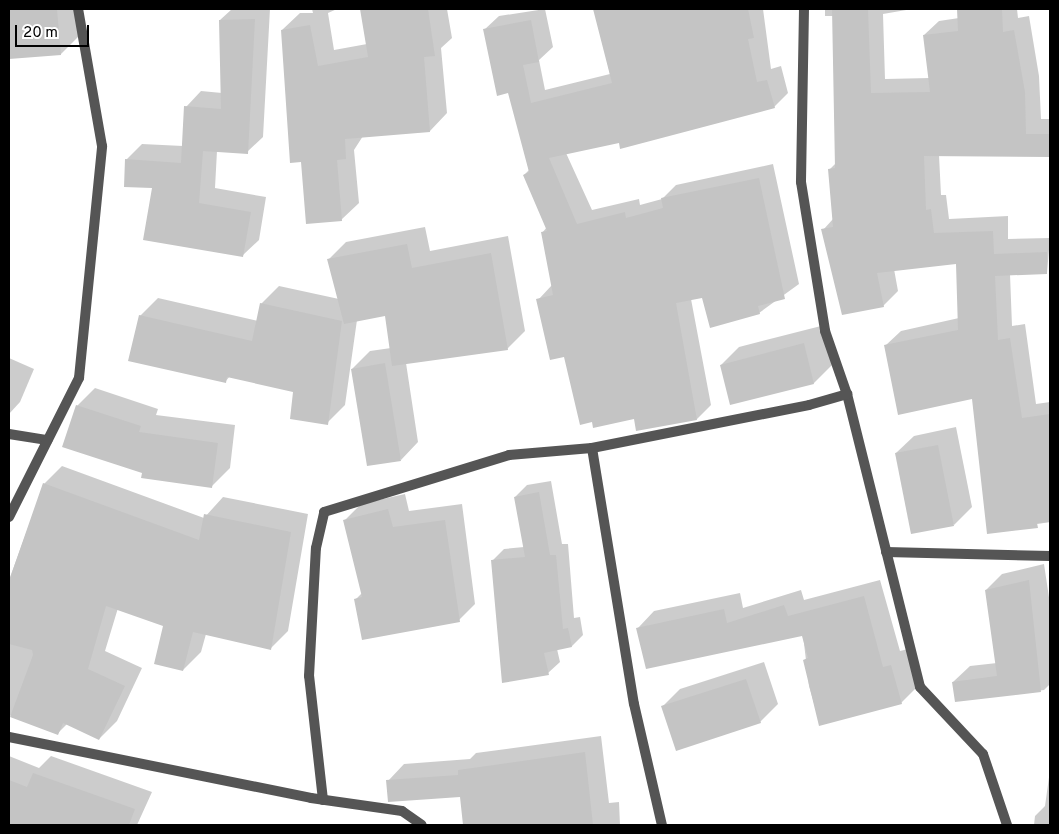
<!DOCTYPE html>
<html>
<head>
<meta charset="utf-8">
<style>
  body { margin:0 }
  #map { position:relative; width:1059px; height:834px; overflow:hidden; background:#fff; font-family:Overpass,sans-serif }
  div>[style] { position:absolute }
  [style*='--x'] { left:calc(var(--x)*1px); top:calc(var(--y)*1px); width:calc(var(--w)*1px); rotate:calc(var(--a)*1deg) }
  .shadow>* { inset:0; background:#0003 }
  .building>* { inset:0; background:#c4c4c4 }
  .minor>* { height:10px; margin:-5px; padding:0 5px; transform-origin:5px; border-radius:5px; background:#555 }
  span { translate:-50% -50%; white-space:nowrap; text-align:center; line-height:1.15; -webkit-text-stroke:4px #fff; paint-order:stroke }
  .frame { position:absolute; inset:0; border:10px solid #000; pointer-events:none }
  .scale { position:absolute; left:15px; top:25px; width:74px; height:22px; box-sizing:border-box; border:2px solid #000; border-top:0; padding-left:6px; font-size:15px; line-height:18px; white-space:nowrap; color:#000; -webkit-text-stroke:4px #fff; paint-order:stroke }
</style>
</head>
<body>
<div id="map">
  <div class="shadow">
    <i style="clip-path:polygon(9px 9px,76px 9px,79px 36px,61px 54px,9px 58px)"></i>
    <i style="clip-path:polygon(232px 9px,270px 9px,263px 137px,247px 152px,217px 151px,215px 188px,266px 197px,259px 240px,243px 255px,153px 187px,126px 160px,142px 144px,183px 146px,186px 107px,201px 91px,222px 93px,220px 20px)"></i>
    <i style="clip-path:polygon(312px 9px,337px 9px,328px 13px,334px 50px,367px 44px,364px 23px,378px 9px,447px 9px,452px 38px,441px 48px,447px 113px,430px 131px,363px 136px,354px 150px,359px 203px,341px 220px,302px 161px,282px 30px,300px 13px,313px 13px)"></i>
    <i style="clip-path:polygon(545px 9px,553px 47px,539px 60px,545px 90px,610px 74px,595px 9px,590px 9px,763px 9px,771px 69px,781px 66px,788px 93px,774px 107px,566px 153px,592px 210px,639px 199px,640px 205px,662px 199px,676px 185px,773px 164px,799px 284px,759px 313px,703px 296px,691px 299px,711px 405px,697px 419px,635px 418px,565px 355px,538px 300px,552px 285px,542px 233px,547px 227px,524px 175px,529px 170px,509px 92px,484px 30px,499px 16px)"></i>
    <i style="clip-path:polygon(825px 9px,912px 9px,883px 14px,885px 79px,930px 78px,924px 35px,939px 21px,959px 18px,958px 9px,1017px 9px,1018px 18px,1029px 16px,1039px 76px,1041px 119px,1050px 119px,1050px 155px,939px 155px,941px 195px,946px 195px,949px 219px,1008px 216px,1008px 239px,1050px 238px,1047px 273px,1010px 274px,1012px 326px,1025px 324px,1036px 404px,1050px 402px,1050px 522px,988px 532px,973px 397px,886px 345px,901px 331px,959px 318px,957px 262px,894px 269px,898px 291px,883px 306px,823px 230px,833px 219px,829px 170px,836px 163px,834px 16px,825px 16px)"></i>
    <i style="clip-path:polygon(425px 227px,430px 251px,508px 236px,525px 331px,507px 349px,406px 363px,418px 442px,401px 460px,352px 369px,370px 351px,391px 348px,386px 315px,357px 320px,345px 405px,327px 423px,295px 391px,230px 376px,225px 382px,140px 316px,158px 298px,258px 321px,261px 304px,279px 286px,339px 299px,329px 259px,346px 242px)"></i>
    <i style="clip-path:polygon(821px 326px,832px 365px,814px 383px,731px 404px,721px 365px,739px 347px)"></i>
    <i style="clip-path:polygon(9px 358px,34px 369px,20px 402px,9px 414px)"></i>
    <i style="clip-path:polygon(95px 388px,158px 409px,156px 415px,235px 425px,230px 468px,212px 486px,143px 472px,77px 406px)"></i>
    <i style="clip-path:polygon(956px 427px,972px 507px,954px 525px,896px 453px,914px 436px)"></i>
    <i style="clip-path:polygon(62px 466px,204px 518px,223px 497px,308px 514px,288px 631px,270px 649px,206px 634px,201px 652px,183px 670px,165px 625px,118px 608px,105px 651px,142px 668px,117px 721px,99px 739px,67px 724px,58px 733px,9px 715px,9px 580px,44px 484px)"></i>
    <i style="clip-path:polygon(551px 481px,562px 544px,568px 544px,574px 618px,580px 617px,583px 635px,572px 646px,557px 649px,560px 662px,548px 673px,492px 561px,504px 549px,524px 547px,515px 497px,527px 485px)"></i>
    <i style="clip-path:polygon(405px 494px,409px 511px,462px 504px,475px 604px,459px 620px,356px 599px,362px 593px,345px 520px,361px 504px)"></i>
    <i style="clip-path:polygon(1044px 564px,1050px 604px,1050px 684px,1044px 690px,956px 701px,953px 682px,970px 666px,997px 663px,986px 590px,1002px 574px)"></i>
    <i style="clip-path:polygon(880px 580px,900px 651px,908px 649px,918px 686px,901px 703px,820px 724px,809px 686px,803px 635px,638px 628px,654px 611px,740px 593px,743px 608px,801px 590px,804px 600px)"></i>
    <i style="clip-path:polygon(764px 662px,778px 704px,760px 722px,662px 707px,680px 689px)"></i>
    <i style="clip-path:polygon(601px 736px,609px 803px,619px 802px,620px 825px,465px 825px,461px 796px,388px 781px,404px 764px,470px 759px,476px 753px)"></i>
    <i style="clip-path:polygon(9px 756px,39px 768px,51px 756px,152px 792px,137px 825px,9px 825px)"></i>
    <i style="clip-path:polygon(1050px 770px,1050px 825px,1034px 825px,1035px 816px,1045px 806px)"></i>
  </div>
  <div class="building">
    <i style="clip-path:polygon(9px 9px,57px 9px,61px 55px,9px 59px)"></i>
    <i style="clip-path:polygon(360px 9px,428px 9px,435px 56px,424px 57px,430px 132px,345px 139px,346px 159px,337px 160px,342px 221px,306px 224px,301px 162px,290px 163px,281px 30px,310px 25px,318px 66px,368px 57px)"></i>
    <i style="clip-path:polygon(593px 9px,748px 9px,754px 38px,748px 39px,757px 82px,767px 80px,775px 108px,620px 149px,619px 143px,549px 158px,577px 224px,625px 212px,626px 218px,663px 208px,661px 198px,759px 178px,785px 299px,758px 306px,760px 314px,710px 328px,702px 298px,676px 303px,697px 420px,636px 431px,634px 419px,593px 428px,592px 422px,580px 425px,564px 357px,550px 360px,536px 299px,553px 295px,541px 232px,547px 231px,523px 175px,529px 172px,508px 93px,497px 96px,483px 29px,531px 20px,539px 62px,523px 65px,531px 103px,612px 83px)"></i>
    <i style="clip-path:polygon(832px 9px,868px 9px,871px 93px,930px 92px,923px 35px,958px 31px,957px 9px,1002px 9px,1003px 32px,1014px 30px,1025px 92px,1026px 134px,1050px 134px,1050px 157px,924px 156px,926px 210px,931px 209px,934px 233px,993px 231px,994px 254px,1047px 252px,1047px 274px,995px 276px,998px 340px,1010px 338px,1022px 418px,1050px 414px,1050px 522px,1037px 523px,1038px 528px,987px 534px,972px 399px,898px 415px,884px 345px,958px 330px,956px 264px,877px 273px,884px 307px,842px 315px,821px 229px,833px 227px,828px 169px,835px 168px)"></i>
    <i style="clip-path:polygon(255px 19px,248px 154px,203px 151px,199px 203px,251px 212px,243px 257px,143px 240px,152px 188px,124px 187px,125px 159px,181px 163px,184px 106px,221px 109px,219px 20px)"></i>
    <i style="clip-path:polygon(407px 244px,412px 268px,491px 253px,508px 350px,392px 366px,385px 316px,344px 324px,327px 259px)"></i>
    <i style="clip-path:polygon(260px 303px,342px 321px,328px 425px,290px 419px,293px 392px,227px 377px,226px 383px,128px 361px,139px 315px,252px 341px)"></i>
    <i style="clip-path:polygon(804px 343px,814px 384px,730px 405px,720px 365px)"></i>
    <i style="clip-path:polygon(385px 363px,401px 461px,367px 466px,351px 369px)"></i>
    <i style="clip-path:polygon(76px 405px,141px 426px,139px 432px,218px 443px,212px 488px,141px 478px,142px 473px,62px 447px)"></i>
    <i style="clip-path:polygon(938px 445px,954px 526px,911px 534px,895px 453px)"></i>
    <i style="clip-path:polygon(43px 483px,199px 540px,204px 514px,291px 532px,271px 650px,193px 632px,183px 671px,154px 664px,163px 626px,106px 606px,88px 669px,125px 686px,99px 740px,63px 723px,58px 735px,10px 717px,33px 655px,32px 650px,9px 644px,9px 581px)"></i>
    <i style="clip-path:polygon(539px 492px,550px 555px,556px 555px,563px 629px,568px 628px,572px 647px,544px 653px,549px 675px,502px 683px,491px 560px,525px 557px,514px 497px)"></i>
    <i style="clip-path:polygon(388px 509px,393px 527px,445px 520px,460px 622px,362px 640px,354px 599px,362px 597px,343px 520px)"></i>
    <i style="clip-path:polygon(1029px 580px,1041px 692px,955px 702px,952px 682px,997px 676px,985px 590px)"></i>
    <i style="clip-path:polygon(864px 596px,883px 667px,891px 665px,902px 704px,819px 726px,803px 660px,808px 658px,802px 636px,646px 669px,636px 628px,724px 609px,727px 623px,784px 605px,788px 616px)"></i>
    <i style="clip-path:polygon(746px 679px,761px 723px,676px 751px,661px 706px)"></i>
    <i style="clip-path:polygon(585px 752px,593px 825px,463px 825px,460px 797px,388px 802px,386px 780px,458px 775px,458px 770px)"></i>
    <i style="clip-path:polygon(33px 773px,135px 809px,129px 825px,9px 825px,9px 780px,27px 787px)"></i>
  </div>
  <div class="minor">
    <i style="--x:804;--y:9;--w:173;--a:91"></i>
    <i style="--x:801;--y:182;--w:151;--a:80.8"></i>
    <i style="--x:825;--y:331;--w:67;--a:70.8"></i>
    <i style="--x:847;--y:394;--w:302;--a:76"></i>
    <i style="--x:920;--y:687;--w:92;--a:46.8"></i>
    <i style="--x:983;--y:754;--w:75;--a:71.3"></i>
    <i style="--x:9;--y:434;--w:39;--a:9"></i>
    <i style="--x:592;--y:448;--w:259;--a:80.7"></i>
    <i style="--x:634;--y:704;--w:124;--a:77"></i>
    <i style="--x:9;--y:517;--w:156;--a:-63.3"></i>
    <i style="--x:79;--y:378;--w:233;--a:-84.3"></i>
    <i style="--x:102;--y:146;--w:139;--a:-99.9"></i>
    <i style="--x:886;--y:552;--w:164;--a:1.4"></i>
    <i style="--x:9;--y:737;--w:308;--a:11.4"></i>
    <i style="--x:311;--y:798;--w:92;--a:8.1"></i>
    <i style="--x:402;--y:811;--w:24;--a:35"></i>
    <i style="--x:323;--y:800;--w:125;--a:-96.4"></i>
    <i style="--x:309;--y:676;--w:128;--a:-86.9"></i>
    <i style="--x:316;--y:548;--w:37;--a:-77"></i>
    <i style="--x:324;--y:512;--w:194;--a:-17.1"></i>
    <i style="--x:509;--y:455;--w:83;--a:-4.8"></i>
    <i style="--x:592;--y:448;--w:221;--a:-11.2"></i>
    <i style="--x:809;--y:405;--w:40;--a:-16"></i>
  </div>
  <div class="frame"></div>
  <div class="scale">20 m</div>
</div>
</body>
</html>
